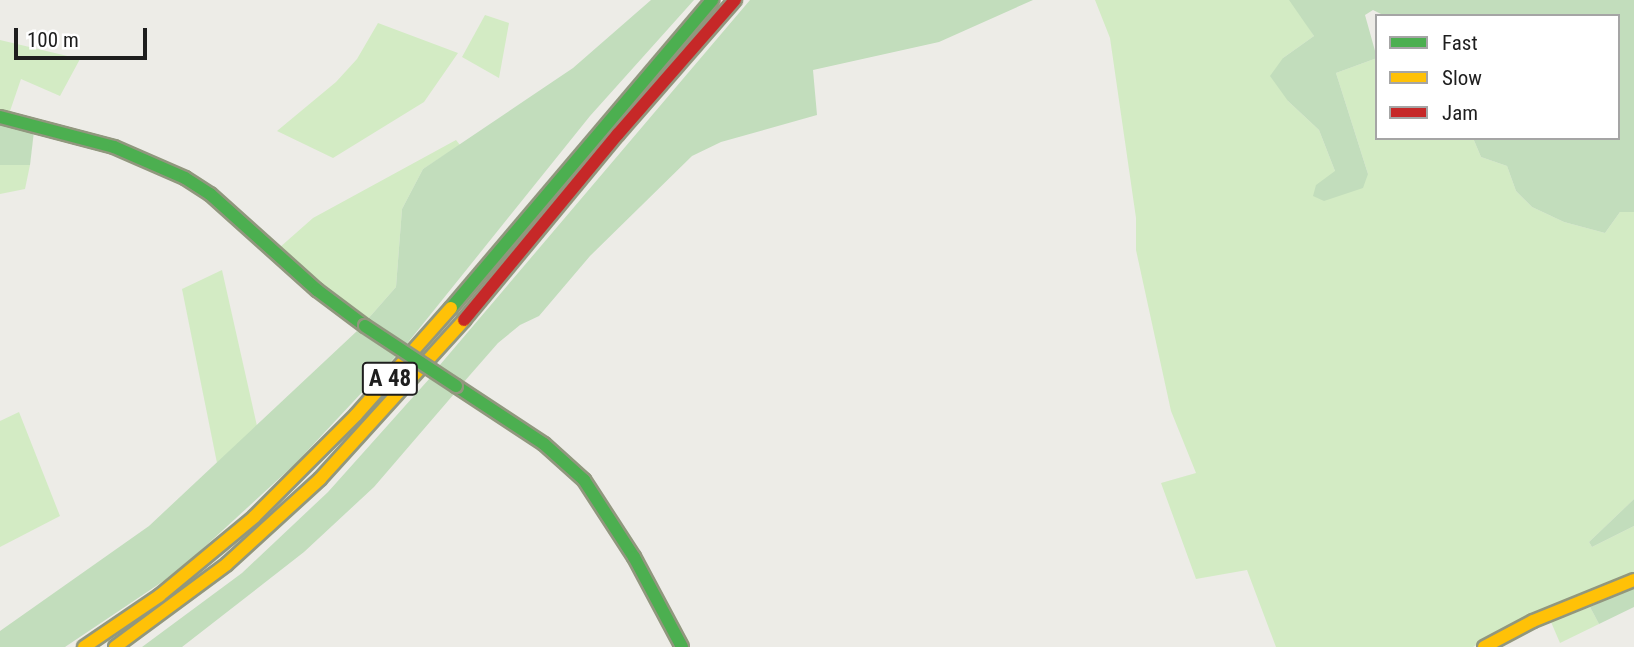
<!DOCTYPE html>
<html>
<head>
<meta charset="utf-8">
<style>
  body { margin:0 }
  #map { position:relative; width:1634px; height:647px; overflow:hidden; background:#edece7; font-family:"Roboto Condensed",sans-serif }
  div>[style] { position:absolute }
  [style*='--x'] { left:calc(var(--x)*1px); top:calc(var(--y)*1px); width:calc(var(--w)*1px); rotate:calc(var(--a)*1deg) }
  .grass>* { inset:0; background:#d3ebc4 }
  .forest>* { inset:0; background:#c2ddbc }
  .roads { filter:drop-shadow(2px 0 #91977e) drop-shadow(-2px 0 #91977e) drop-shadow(0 2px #91977e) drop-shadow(0 -2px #91977e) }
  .fast>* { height:12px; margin:-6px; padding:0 6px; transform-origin:6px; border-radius:6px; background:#4caf50 }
  .slow>* { height:12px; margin:-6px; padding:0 6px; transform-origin:6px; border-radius:6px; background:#ffc107 }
  .jam>* { height:12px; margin:-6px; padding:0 6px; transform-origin:6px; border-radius:6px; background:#c62828 }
  .bridges { filter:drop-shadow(2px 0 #91977e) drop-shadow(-2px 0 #91977e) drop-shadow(0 2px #91977e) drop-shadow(0 -2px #91977e) }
  .fast-bridge>* { height:12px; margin:-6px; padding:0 6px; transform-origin:6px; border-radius:6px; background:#4caf50 }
  span { translate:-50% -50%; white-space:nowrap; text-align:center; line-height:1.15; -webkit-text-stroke:5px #fff; paint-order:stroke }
  .shield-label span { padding:2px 5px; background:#fff; border:2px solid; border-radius:5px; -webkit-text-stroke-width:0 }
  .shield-label { font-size:23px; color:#1e1e1e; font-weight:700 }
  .legend { position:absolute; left:1375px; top:14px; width:245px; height:126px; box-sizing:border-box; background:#fff; border:2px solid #a5a5a5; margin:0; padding:9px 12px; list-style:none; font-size:21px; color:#1e1e1e }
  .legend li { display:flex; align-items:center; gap:14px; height:35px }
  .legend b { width:35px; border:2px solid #a5a5a5 }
  .scale { position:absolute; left:14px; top:28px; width:133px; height:32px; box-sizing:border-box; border:4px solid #1e1e1e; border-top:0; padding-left:9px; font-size:21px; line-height:24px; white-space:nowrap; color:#1e1e1e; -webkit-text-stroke:5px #fff; paint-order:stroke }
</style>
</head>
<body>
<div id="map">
  <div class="grass">
    <i style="clip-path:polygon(1095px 0,1292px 0,1314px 36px,1283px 58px,1288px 101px,1319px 130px,1335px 171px,1368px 174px,1336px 73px,1377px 58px,1377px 138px,1473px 138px,1481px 157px,1507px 166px,1516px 191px,1532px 207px,1564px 222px,1605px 233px,1620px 212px,1634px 212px,1634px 499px,1589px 542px,1592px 547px,1634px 526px,1634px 575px,1523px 619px,1473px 647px,1276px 647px,1247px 570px,1196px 579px,1161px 483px,1196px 473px,1171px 411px,1136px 250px,1136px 218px,1110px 38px)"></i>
    <i style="clip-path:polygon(485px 15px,509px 23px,499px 78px,462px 57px)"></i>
    <i style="clip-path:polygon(378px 23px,458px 53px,424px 102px,333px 158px,277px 131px,336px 82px,357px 59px)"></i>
    <i style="clip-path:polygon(0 40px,80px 59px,60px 96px,21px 79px,9px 114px,0 112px)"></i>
    <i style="clip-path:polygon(456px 140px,460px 145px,423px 169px,402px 209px,396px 287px,367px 320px,347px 307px,279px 248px,313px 218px)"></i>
    <i style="clip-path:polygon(0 165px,30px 165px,25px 189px,0 194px)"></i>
    <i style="clip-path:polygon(222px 270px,257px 426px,217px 463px,182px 289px)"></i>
    <i style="clip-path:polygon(19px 412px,60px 516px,0 547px,0 421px)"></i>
    <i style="clip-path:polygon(1590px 607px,1599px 624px,1560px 643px,1551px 622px)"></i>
  </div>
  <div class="forest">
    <i style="clip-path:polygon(651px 0,694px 0,590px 116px,406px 345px,367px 320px,396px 287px,402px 209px,423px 169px,573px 68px)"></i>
    <i style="clip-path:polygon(750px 0,1033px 0,939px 42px,813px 70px,817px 115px,721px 142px,692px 156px,590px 256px,539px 316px,520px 325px,498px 343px,463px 383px,439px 366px)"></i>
    <i style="clip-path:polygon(1289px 0,1634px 0,1634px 212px,1620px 212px,1605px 233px,1564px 222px,1532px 207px,1516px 191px,1507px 166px,1481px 157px,1473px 138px,1618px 138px,1618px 16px,1385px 16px,1373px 10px,1365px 15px,1377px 58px,1336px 73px,1368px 174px,1363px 188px,1324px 201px,1313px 196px,1316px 185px,1335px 171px,1319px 130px,1288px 101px,1270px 76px,1283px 58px,1314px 36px)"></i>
    <i style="clip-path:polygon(0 122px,34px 131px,30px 165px,0 165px)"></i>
    <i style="clip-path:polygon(357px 331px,396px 356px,295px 464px,199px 552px,165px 580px,65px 647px,0 647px,0 631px,149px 526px)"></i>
    <i style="clip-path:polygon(430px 378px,454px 394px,374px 487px,304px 552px,182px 647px,142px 647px,242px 573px,328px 492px)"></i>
    <i style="clip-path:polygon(1634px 499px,1634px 526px,1592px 547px,1589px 542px)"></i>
    <i style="clip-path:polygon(1634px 587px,1634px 607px,1599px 624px,1590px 607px)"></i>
  </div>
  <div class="roads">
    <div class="fast">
      <i style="--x:0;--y:117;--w:118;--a:14.7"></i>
      <i style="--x:114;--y:147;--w:77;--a:23.6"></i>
      <i style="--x:185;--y:178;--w:30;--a:33"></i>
      <i style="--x:210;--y:194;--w:144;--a:41.9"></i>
      <i style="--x:317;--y:290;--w:60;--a:36.9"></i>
      <i style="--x:451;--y:308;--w:404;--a:-49.7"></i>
      <i style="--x:456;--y:386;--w:105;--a:33.4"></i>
      <i style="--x:544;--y:444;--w:54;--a:42"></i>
      <i style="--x:584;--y:480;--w:92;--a:57"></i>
      <i style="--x:634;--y:557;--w:102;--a:61.9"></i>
    </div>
    <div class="slow">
      <i style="--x:84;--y:647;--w:91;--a:-34.2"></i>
      <i style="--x:159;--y:596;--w:124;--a:-39.7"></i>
      <i style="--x:254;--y:517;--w:144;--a:-45"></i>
      <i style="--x:356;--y:415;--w:143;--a:-48.4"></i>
      <i style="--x:115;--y:647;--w:139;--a:-36.5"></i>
      <i style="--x:227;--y:564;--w:126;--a:-42.4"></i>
      <i style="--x:320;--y:479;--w:215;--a:-47.8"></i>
      <i style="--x:1484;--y:647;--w:55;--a:-28"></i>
      <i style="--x:1533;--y:621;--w:109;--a:-22.1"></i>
    </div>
    <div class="jam">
      <i style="--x:464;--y:320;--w:241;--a:-50.4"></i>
      <i style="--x:618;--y:134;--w:178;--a:-48.9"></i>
    </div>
  </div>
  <div class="bridges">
    <div class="fast-bridge">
      <i style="--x:365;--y:326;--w:109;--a:33.4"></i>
    </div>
  </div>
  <div class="shield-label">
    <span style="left:390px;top:379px">A 48</span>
  </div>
  <ul class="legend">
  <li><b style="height:9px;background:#4caf50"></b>Fast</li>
  <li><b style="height:9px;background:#ffc107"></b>Slow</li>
  <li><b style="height:9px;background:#c62828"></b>Jam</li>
  </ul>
  <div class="scale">100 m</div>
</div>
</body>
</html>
